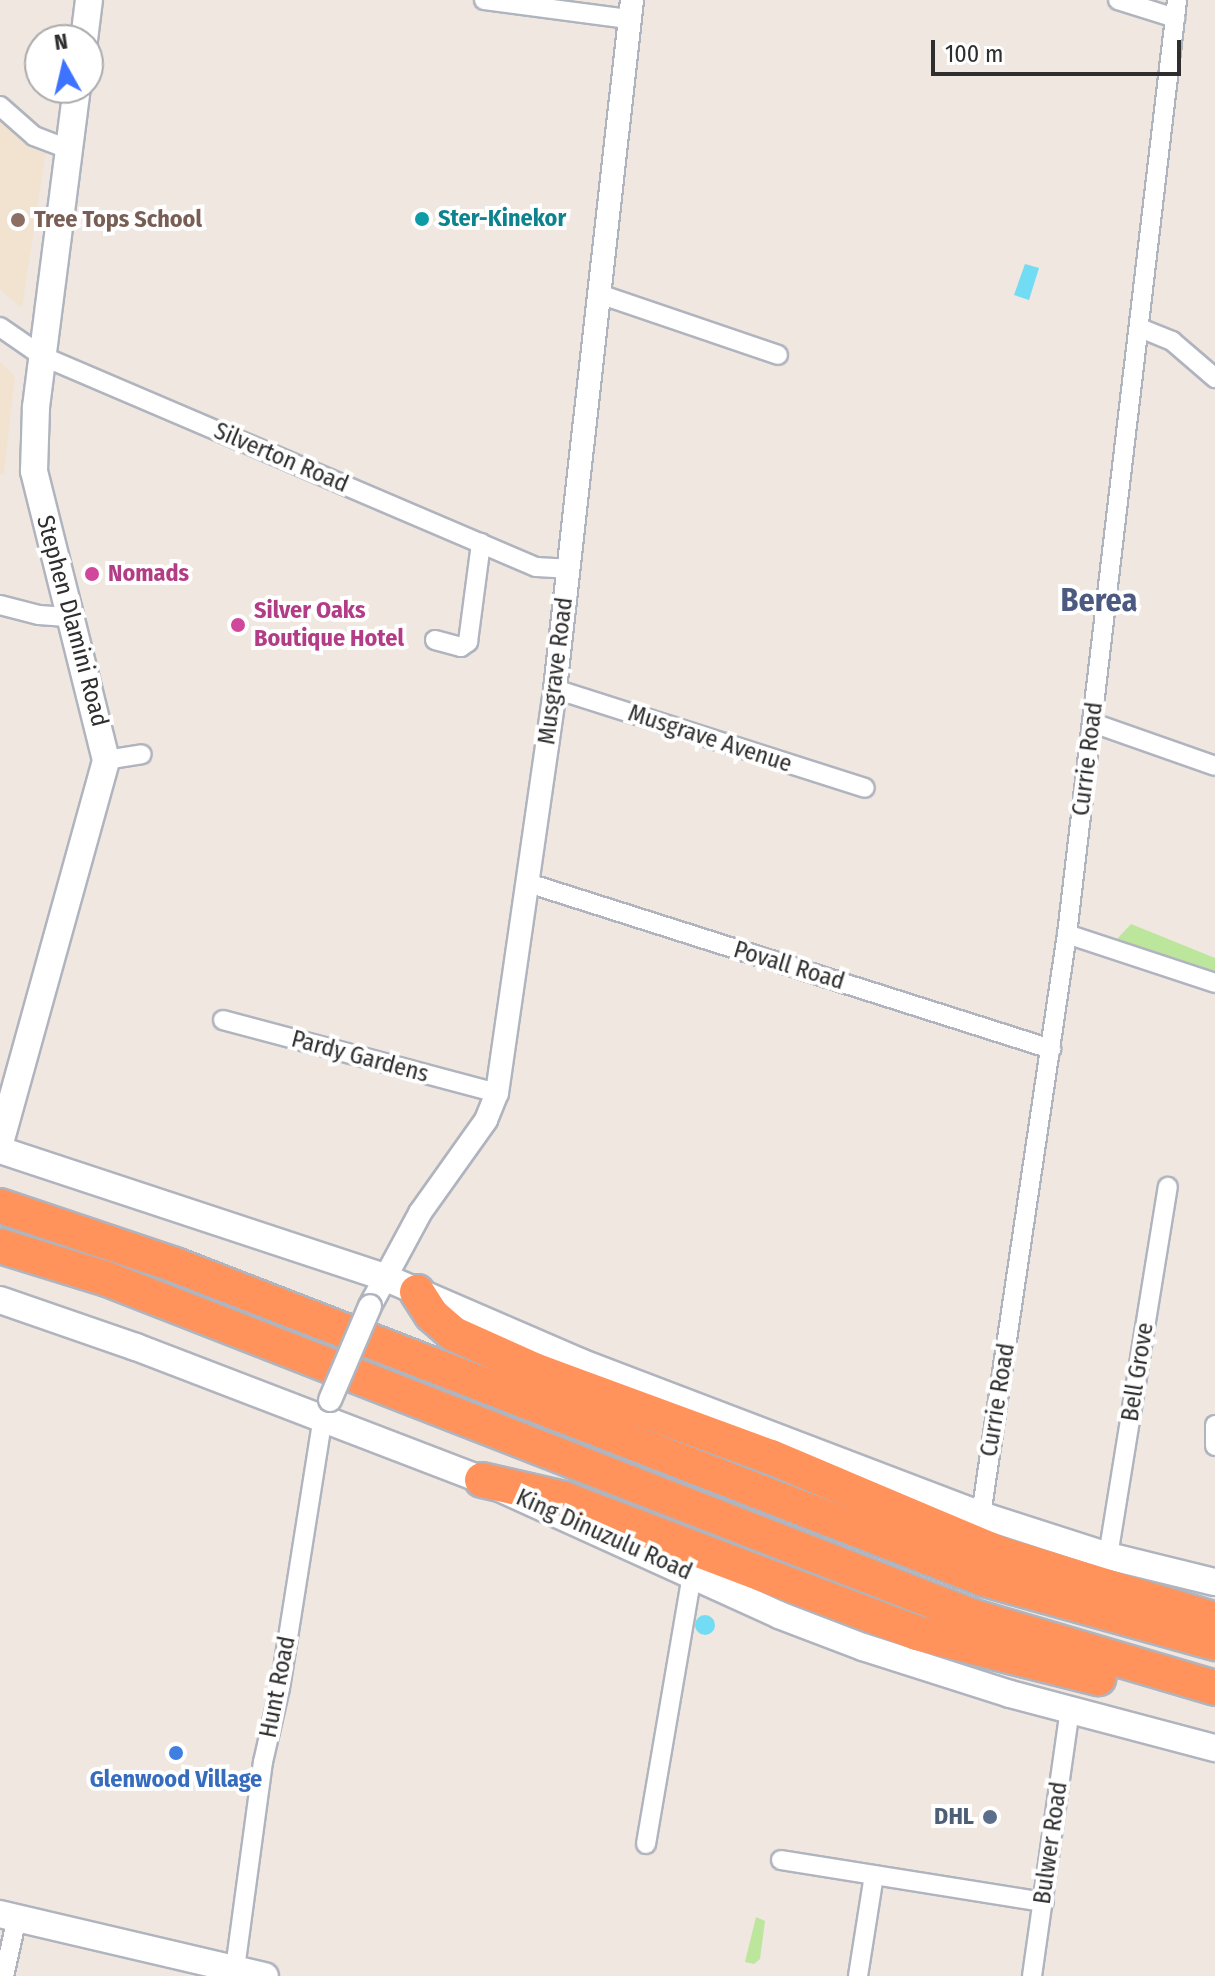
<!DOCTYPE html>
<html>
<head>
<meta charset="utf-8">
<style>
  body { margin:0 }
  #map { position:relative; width:1215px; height:1976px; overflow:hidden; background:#efe7e0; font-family:"Fira Sans Condensed",sans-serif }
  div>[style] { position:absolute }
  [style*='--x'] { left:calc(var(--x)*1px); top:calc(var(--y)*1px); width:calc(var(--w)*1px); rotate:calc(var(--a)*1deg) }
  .education>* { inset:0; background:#f1e3d0 }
  .green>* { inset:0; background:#bce69c }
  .water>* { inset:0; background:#71dcf3 }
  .round { border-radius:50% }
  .roads { filter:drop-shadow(2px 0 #b0b4be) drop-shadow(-2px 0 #b0b4be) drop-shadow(0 2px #b0b4be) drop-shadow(0 -2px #b0b4be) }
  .minor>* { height:18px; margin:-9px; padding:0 9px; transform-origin:9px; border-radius:9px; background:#fff }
  .tertiary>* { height:22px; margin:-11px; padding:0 11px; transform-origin:11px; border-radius:11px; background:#fff }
  .secondary>* { height:26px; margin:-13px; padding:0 13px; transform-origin:13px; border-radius:13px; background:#fff }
  .motorway>* { height:34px; margin:-17px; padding:0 17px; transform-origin:17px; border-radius:17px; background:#ff935b }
  .bridges { filter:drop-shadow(2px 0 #b0b4be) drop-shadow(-2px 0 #b0b4be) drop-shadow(0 2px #b0b4be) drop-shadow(0 -2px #b0b4be) }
  .tertiary-bridge>* { height:22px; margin:-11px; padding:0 11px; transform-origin:11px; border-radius:11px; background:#fff }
  .dots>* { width:22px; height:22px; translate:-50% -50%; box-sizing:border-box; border:4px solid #fff; border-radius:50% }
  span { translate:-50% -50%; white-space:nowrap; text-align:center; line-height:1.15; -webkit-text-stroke:8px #fff; paint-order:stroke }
  .culture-label { font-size:24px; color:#0d838f; font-weight:700 }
  .left { translate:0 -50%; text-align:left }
  .education-label { font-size:24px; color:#785e54; font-weight:700 }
  .street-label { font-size:24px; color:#2e2e2e }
  .hotel-label { font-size:24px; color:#b23c85; font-weight:700 }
  .shop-label { font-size:24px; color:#366cbe; font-weight:700 }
  .service-label { font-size:24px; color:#4e5e75; font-weight:700 }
  .right { translate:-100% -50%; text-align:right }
  .district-label { font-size:32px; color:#4c5a81; font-weight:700 }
  .north { position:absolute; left:24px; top:24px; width:80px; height:80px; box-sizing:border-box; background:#fff; border:2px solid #ababab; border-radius:50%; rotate:352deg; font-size:22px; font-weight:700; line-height:32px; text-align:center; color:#2e2e2e }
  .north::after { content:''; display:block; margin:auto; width:28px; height:36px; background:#3d73ff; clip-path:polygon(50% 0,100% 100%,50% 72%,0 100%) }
  .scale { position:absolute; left:931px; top:40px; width:250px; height:36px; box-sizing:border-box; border:4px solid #2e2e2e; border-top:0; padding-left:10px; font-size:24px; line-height:28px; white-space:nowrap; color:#2e2e2e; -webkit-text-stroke:6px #fff; paint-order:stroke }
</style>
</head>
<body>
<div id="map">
  <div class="education">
    <i style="clip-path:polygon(0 112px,46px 150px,22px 308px,0 290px)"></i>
    <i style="clip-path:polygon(0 362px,15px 376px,4px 475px,0 474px)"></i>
  </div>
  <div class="green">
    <i style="clip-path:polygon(1131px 924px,1215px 958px,1215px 971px,1117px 939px)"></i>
    <i style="clip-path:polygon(756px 1917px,765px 1921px,760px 1959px,754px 1964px,745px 1962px)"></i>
  </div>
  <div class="water">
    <i style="clip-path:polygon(1025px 264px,1039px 268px,1029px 300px,1014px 295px)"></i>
    <i class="round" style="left:695px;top:1615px;width:20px;height:20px"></i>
  </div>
  <div class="roads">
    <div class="minor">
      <i style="--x:484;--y:0;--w:146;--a:7.5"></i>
      <i style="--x:1118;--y:0;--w:60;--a:17.5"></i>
      <i style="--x:0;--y:106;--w:45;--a:41.4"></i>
      <i style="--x:34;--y:136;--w:36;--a:21"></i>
      <i style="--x:599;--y:294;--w:189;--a:18.8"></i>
      <i style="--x:0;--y:327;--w:51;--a:34.6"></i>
      <i style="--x:42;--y:356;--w:537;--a:23.13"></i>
      <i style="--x:536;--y:567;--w:33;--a:3"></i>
      <i style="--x:1140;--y:328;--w:35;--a:22"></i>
      <i style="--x:1172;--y:341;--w:57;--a:40.7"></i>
      <i style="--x:0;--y:605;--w:40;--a:14.4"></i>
      <i style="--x:39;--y:615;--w:31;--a:4"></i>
      <i style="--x:435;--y:640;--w:27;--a:15"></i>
      <i style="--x:461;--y:647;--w:9;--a:-36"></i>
      <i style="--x:468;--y:642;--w:100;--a:-82.5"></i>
      <i style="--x:555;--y:689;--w:325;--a:17.7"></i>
      <i style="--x:1093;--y:723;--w:129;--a:19.4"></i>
      <i style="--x:106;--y:760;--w:36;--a:-9"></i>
      <i style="--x:528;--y:883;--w:549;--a:17.61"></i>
      <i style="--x:1067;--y:934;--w:156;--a:18.3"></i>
      <i style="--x:223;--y:1020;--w:284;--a:14.9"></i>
      <i style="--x:1215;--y:1425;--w:21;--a:90"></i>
      <i style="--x:981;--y:1515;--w:587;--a:-81.58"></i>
      <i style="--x:1067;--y:934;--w:940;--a:-83.28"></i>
      <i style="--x:1108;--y:1556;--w:374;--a:-80.8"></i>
      <i style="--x:646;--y:1844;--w:273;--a:-80.3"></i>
      <i style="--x:781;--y:1860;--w:266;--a:9.1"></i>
      <i style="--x:4;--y:1976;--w:59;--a:-77.4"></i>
      <i style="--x:234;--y:1976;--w:216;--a:-82.3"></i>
      <i style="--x:263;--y:1762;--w:76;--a:-77.1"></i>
      <i style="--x:280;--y:1688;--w:275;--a:-81"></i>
      <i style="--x:858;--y:1976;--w:102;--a:-81"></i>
      <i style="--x:1032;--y:1976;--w:269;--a:-81.9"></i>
    </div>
    <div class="tertiary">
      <i style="--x:370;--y:1306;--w:106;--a:-61.7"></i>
      <i style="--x:420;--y:1213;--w:114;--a:-54.6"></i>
      <i style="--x:486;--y:1120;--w:29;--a:-68"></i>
      <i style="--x:497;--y:1093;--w:408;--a:-81.8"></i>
      <i style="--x:555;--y:689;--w:693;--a:-83.62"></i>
    </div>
    <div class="secondary">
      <i style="--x:84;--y:40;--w:40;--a:-82.9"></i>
      <i style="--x:0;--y:1143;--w:397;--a:-74.5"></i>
      <i style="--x:106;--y:760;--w:298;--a:-104"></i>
      <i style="--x:34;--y:471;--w:64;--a:-88.2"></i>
      <i style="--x:36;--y:407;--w:322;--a:-82.7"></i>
      <i style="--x:0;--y:1150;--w:404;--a:18.3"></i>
      <i style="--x:384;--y:1277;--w:214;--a:23.4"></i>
      <i style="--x:580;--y:1362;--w:429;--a:20.9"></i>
      <i style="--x:981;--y:1515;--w:133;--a:17.9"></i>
      <i style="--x:1108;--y:1556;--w:110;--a:13.7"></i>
      <i style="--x:0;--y:1300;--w:144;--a:19.1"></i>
      <i style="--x:136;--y:1347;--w:371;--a:21"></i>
      <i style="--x:482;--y:1480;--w:326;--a:24.4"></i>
      <i style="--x:779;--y:1615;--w:90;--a:20.9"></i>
      <i style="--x:863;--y:1647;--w:154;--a:17.7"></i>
      <i style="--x:1010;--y:1694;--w:212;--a:14.8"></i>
      <i style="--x:0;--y:1914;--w:272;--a:13.2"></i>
    </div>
    <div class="motorway">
      <i style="--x:0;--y:1206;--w:185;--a:18.6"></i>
      <i style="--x:175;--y:1265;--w:868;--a:21.21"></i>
      <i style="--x:984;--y:1579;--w:240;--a:15.5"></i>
      <i style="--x:0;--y:1246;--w:112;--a:17.1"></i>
      <i style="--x:107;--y:1279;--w:927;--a:21.31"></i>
      <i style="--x:971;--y:1616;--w:254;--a:16.4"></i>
      <i style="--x:417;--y:1292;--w:27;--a:57"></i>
      <i style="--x:432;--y:1315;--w:29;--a:41"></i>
      <i style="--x:454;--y:1334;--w:88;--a:24.2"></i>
      <i style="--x:534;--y:1370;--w:252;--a:20.2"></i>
      <i style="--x:771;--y:1457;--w:250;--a:22.9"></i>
      <i style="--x:1001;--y:1554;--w:224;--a:17.1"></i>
      <i style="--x:482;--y:1480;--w:84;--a:13"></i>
      <i style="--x:564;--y:1499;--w:378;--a:20.8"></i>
      <i style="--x:917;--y:1633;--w:187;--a:14"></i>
    </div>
  </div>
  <div class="bridges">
    <div class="tertiary-bridge">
      <i style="--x:330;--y:1400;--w:102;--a:-66.9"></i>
    </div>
  </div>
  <div class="dots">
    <i style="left:422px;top:219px;background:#0f9aa8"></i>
    <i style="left:18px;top:220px;background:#8d6e63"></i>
    <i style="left:92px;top:574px;background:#d1479c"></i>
    <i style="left:238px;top:625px;background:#d1479c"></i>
    <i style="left:176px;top:1753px;background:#3f7fe0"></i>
    <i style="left:990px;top:1817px;background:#5c6f8a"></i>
  </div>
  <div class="culture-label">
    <span class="left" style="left:438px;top:219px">Ster-Kinekor</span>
  </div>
  <div class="education-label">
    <span class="left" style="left:34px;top:220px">Tree Tops School</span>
  </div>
  <div class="street-label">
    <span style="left:281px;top:458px;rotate:23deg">Silverton Road</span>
    <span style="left:72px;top:621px;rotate:75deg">Stephen Dlamini Road</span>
    <span style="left:556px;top:671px;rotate:-83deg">Musgrave Road</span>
    <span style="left:710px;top:739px;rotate:18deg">Musgrave Avenue</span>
    <span style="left:1088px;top:759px;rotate:-83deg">Currie Road</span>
    <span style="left:789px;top:966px;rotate:17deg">Povall Road</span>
    <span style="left:360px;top:1057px;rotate:15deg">Pardy Gardens</span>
    <span style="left:1138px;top:1372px;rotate:-81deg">Bell Grove</span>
    <span style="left:998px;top:1400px;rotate:-81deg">Currie Road</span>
    <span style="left:604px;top:1535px;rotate:24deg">King Dinuzulu Road</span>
    <span style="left:278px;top:1687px;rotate:-79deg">Hunt Road</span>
    <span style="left:1051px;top:1843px;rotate:-82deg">Bulwer Road</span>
  </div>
  <div class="hotel-label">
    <span class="left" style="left:108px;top:574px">Nomads</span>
    <span class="left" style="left:254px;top:625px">Silver Oaks<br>Boutique Hotel</span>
  </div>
  <div class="shop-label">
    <span style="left:176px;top:1780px">Glenwood Village</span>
  </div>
  <div class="service-label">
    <span class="right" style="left:974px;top:1817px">DHL</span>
  </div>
  <div class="district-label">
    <span style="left:1099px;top:600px">Berea</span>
  </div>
  <div class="north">N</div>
  <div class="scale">100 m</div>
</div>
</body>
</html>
